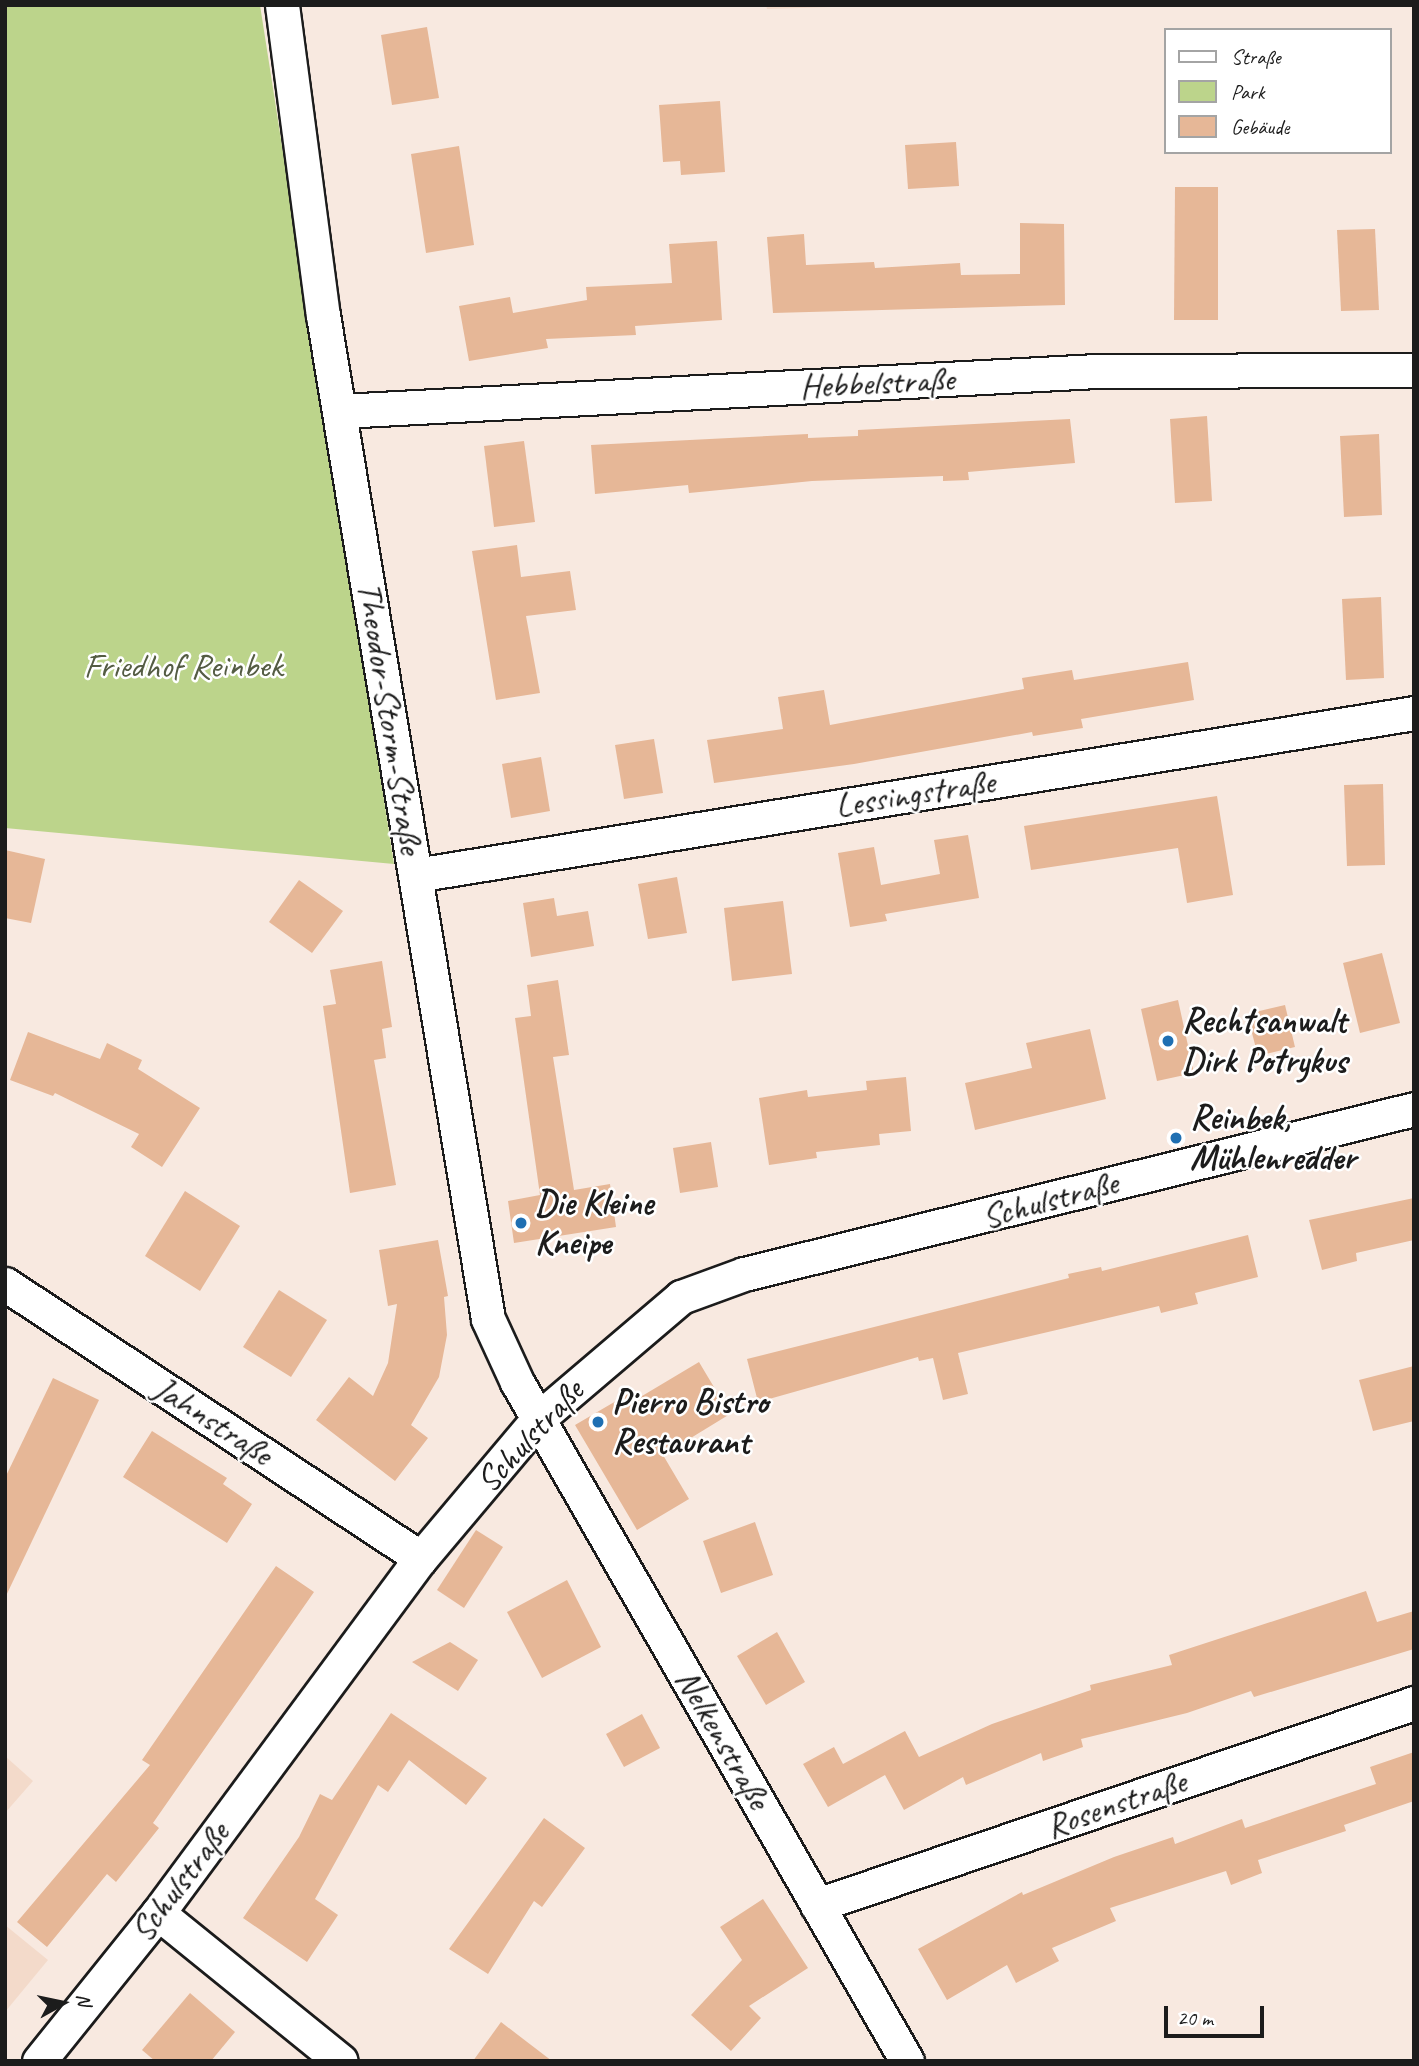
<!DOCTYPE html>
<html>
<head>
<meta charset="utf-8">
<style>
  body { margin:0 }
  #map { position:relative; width:1419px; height:2066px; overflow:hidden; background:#f8e9e0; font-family:Caveat,sans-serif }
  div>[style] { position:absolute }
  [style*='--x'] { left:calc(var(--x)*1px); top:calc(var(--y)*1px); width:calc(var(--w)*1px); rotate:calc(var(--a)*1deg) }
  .built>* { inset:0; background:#f3daca }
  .green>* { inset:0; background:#bcd48b }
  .building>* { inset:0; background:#e6b797 }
  .roads { filter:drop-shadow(2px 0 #1c1c1c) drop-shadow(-2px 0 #1c1c1c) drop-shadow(0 2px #1c1c1c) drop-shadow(0 -2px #1c1c1c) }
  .minor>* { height:33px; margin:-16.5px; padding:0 16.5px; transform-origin:16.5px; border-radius:16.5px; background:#fff }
  .dots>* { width:19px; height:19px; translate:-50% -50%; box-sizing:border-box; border:4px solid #fff; border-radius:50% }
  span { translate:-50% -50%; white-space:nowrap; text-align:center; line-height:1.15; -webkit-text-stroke:5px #fff; paint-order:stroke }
  .street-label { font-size:35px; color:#1c1c1c }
  .park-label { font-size:35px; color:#545c43 }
  .poi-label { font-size:35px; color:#1c1c1c; font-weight:700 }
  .left { translate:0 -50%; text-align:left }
  .frame { position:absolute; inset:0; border:7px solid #1c1c1c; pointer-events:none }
  .legend { position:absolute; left:1164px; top:28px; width:228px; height:126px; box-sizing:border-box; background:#fff; border:2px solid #a4a4a4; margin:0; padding:9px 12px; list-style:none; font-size:21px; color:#1c1c1c }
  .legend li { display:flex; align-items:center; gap:14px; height:35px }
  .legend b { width:35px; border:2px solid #a4a4a4 }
  .north { position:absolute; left:28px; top:1968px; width:70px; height:70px; -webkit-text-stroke:5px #fff; paint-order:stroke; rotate:81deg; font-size:19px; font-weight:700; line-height:28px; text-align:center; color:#1c1c1c }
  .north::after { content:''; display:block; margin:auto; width:24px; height:32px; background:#1c1c1c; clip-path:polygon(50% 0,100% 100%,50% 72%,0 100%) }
  .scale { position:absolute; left:1164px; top:2006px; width:100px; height:32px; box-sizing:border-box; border:4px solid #1c1c1c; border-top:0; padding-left:9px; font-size:21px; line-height:24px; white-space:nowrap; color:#1c1c1c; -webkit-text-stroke:5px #fff; paint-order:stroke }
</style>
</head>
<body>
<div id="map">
  <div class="built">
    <i style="clip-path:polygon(766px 5px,897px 5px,767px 9px)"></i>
    <i style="clip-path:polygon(5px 1756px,33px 1781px,5px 1813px)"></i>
    <i style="clip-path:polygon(5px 1925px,48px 1960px,5px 2012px)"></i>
  </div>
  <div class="green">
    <i style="clip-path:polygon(5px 5px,260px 5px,394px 864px,5px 828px)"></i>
  </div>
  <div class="building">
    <i style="clip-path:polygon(427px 27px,439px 98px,392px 105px,381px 35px)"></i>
    <i style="clip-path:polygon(720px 101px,725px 172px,681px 175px,680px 161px,663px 162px,659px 105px)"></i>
    <i style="clip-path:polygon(956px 142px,959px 186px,908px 189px,905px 145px)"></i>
    <i style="clip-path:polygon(459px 146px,474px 245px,426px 253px,411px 154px)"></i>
    <i style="clip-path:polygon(1175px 187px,1218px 187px,1218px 320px,1174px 320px)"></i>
    <i style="clip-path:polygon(1020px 223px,1064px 224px,1065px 305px,773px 313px,767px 237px,804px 234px,806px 265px,874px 262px,875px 268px,960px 263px,961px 275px,1020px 274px)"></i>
    <i style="clip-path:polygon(1375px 229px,1379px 310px,1341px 311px,1337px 230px)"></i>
    <i style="clip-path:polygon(717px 241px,722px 320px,635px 326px,636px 335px,546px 339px,548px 348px,469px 361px,459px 306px,510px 297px,513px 313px,587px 300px,586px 287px,672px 283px,669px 244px)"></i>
    <i style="clip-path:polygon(1207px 416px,1212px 501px,1175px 503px,1170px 419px)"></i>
    <i style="clip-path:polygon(1070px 419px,1075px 463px,968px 472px,969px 480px,943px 481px,943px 476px,812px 481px,689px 493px,688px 485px,595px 494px,591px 445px,808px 434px,808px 438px,858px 436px,858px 430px)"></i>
    <i style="clip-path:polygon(1379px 434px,1382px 515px,1344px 517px,1340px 436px)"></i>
    <i style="clip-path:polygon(524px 441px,535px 522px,494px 527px,484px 446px)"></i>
    <i style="clip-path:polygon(517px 545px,521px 577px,570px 571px,576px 610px,526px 616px,540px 693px,496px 700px,472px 551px)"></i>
    <i style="clip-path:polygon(1381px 597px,1384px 678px,1346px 680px,1342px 599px)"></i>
    <i style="clip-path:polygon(1188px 662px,1194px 700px,1081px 719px,1083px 728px,1033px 736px,1032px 732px,854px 764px,714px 783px,707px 740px,783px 729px,778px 697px,824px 690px,830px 725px,1024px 689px,1022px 678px,1072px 670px,1074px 680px)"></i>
    <i style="clip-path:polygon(654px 739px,663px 793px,624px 799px,615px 745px)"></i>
    <i style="clip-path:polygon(541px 757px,550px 811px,511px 818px,502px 764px)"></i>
    <i style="clip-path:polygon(1383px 784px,1385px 865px,1347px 866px,1344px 785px)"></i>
    <i style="clip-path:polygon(1217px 796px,1233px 895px,1187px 903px,1178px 848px,1031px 870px,1024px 826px)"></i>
    <i style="clip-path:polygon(968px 835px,979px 898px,885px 914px,887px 921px,850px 927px,838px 853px,874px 847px,881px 885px,940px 874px,934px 840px)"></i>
    <i style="clip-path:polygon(5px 850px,45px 859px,31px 923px,5px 918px)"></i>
    <i style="clip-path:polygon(677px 877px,687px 933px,648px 939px,638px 884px)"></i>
    <i style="clip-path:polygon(299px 880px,343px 911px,312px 953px,269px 922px)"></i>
    <i style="clip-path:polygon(554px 898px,557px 916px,588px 911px,594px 946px,531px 957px,523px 903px)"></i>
    <i style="clip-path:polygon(783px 901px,792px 974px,732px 981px,724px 908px)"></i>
    <i style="clip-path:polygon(1382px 953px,1400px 1023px,1360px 1033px,1343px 963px)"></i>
    <i style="clip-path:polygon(382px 961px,392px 1027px,382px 1029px,386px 1058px,374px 1060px,396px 1185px,350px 1193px,323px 1006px,336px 1004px,330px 970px)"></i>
    <i style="clip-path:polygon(558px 980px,569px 1055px,553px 1057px,574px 1190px,610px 1184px,616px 1227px,514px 1243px,508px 1201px,540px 1195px,515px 1018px,531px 1016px,527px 985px)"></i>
    <i style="clip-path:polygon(1178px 1000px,1194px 1073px,1157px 1081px,1141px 1009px)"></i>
    <i style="clip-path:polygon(1285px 1005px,1295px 1047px,1258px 1056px,1247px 1014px)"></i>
    <i style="clip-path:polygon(1090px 1029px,1106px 1099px,975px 1130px,965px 1083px,1032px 1068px,1026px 1043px)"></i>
    <i style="clip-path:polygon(28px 1032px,100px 1059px,107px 1043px,142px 1060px,138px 1069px,200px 1108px,162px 1167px,131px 1147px,139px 1134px,55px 1093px,53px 1096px,10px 1080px)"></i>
    <i style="clip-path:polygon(906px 1077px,911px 1131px,879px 1134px,880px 1145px,816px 1152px,817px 1158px,769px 1165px,759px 1098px,807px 1090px,808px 1097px,867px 1090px,866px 1081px)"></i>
    <i style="clip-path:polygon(711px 1142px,718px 1187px,680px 1193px,673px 1148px)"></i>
    <i style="clip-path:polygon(185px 1191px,240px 1226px,200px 1291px,145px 1256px)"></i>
    <i style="clip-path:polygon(1414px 1198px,1414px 1240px,1356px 1253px,1357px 1261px,1322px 1270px,1309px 1220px)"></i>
    <i style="clip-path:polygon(1248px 1235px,1258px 1277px,1195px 1293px,1198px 1304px,1161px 1313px,1159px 1306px,958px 1353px,968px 1394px,943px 1400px,933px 1358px,919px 1361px,918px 1357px,758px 1402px,747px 1359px,1069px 1278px,1068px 1274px,1101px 1267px,1102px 1271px)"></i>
    <i style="clip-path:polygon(438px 1240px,448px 1296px,444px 1297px,447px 1335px,439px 1377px,411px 1425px,428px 1438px,395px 1481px,316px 1420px,349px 1377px,373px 1396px,388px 1363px,397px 1304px,388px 1306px,379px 1250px)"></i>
    <i style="clip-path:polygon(279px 1290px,327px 1320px,291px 1377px,243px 1347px)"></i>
    <i style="clip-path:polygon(699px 1362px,730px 1414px,663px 1455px,689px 1499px,637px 1530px,575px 1425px,628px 1394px,632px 1402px)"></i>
    <i style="clip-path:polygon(1414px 1366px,1414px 1421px,1373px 1431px,1359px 1380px)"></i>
    <i style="clip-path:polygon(53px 1378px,99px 1400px,5px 1598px,5px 1478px)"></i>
    <i style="clip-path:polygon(152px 1431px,227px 1478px,223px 1484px,252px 1504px,227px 1543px,123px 1477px)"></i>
    <i style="clip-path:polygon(755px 1522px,773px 1575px,721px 1593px,703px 1541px)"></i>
    <i style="clip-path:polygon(476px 1530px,503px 1547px,464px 1608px,437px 1590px)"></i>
    <i style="clip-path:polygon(276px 1566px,314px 1592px,153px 1823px,159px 1828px,116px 1882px,107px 1874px,47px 1947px,17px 1922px,150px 1765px,142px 1760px)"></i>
    <i style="clip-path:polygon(567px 1580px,601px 1647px,542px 1678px,507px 1612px)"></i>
    <i style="clip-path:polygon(1366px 1591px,1377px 1622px,1414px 1611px,1414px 1649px,1254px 1697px,1251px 1691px,1187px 1713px,1081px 1739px,1083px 1747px,1043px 1761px,1041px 1753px,966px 1785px,963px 1777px,904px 1810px,885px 1775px,828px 1807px,803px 1764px,834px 1747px,843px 1764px,905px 1731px,919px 1757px,992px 1724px,1091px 1690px,1090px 1685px,1172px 1665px,1169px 1655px)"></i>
    <i style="clip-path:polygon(777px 1632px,805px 1682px,766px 1705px,737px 1656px)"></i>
    <i style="clip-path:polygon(450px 1642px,478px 1660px,458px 1691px,412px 1662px)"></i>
    <i style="clip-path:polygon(391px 1713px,487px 1778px,466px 1805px,409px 1760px,388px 1792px,378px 1785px,315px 1899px,338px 1915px,307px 1962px,243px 1918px,299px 1837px,320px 1794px,332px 1800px)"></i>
    <i style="clip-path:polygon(642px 1714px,660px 1748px,624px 1767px,606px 1734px)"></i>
    <i style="clip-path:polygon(1414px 1752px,1414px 1801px,1344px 1825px,1346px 1831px,1258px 1860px,1262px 1873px,1231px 1885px,1226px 1871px,1110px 1908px,1116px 1921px,1052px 1948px,1059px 1961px,1016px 1983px,1007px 1965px,947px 2000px,918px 1949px,1022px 1892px,1023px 1895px,1114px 1857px,1173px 1837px,1175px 1844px,1242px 1819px,1245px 1828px,1376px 1784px,1370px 1767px)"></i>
    <i style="clip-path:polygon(544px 1818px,585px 1848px,542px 1907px,534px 1901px,488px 1974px,449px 1949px)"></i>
    <i style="clip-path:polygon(763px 1899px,808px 1968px,749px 2006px,761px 2018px,731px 2051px,691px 2015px,742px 1960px,720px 1927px)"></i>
    <i style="clip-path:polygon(190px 1993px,235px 2032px,211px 2061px,155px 2061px,142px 2050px)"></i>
    <i style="clip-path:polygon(501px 2022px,552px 2061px,473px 2061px)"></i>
  </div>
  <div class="roads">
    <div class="minor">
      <i style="--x:282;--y:5;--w:313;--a:82.5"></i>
      <i style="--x:323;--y:315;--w:1017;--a:80.67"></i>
      <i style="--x:488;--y:1319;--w:69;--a:65.3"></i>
      <i style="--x:517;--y:1382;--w:783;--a:60.13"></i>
      <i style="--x:341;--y:411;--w:756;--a:-3.03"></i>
      <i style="--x:1096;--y:371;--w:318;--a:-0.2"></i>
      <i style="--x:416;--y:875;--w:1011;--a:-9.22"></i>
      <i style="--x:5;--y:1284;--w:498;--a:33.4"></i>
      <i style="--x:817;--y:1905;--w:630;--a:-18.69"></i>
      <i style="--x:158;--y:1913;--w:235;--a:39"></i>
      <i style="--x:39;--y:2061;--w:190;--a:-51.2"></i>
      <i style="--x:158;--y:1913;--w:442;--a:-53.5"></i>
      <i style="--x:421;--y:1558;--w:183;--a:-49.9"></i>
      <i style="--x:539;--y:1418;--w:187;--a:-40.4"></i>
      <i style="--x:681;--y:1297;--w:67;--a:-20.1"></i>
      <i style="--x:744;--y:1274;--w:690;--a:-13.83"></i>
    </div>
  </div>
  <div class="dots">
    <i style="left:1168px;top:1041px;background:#1f6fb2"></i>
    <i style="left:1176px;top:1138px;background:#1f6fb2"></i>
    <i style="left:521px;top:1223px;background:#1f6fb2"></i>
    <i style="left:598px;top:1422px;background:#1f6fb2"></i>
  </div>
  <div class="street-label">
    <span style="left:877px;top:383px;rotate:-3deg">Hebbelstraße</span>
    <span style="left:390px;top:718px;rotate:81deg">Theodor-Storm-Straße</span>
    <span style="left:915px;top:794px;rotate:-9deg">Lessingstraße</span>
    <span style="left:1050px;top:1200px;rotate:-15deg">Schulstraße</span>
    <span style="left:213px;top:1421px;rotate:33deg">Jahnstraße</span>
    <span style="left:530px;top:1436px;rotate:-47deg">Schulstraße</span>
    <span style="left:723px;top:1739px;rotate:60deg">Nelkenstraße</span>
    <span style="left:1116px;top:1804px;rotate:-19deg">Rosenstraße</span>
    <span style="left:180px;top:1882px;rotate:-53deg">Schulstraße</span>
  </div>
  <div class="park-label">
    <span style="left:183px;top:666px">Friedhof Reinbek</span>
  </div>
  <div class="poi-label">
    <span class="left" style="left:1182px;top:1041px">Rechtsanwalt<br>Dirk Potrykus</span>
    <span class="left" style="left:1190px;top:1138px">Reinbek,<br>Mühlenredder</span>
    <span class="left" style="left:535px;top:1223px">Die Kleine<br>Kneipe</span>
    <span class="left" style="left:612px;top:1422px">Pierro Bistro<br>Restaurant</span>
  </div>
  <div class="frame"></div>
  <ul class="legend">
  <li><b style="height:9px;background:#fff"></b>Straße</li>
  <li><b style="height:19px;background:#bcd48b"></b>Park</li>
  <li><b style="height:19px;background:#e6b797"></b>Gebäude</li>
  </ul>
  <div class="north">N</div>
  <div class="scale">20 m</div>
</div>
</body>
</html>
